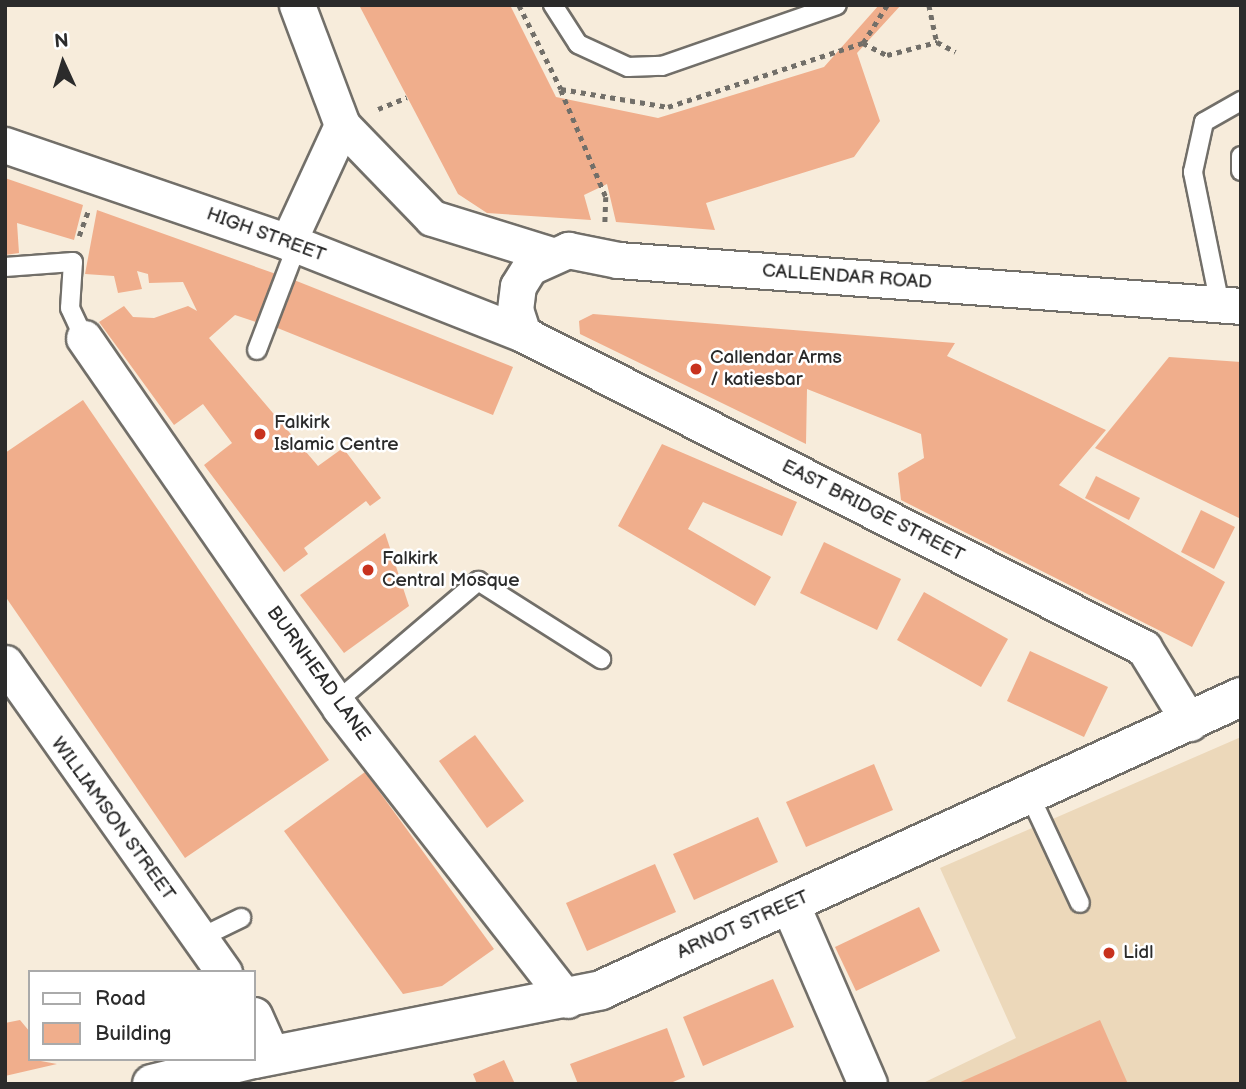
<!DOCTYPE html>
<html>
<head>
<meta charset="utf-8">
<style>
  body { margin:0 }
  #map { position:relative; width:1246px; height:1089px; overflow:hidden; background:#f7ecdb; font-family:"Balsamiq Sans",sans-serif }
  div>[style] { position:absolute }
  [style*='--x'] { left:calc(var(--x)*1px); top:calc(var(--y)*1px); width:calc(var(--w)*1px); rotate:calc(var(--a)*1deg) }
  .built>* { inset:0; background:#ecd8ba }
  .building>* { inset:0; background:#f0ae8c }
  .path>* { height:4.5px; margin-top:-2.25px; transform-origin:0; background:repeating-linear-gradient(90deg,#726f69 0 5px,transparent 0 10px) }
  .roads { filter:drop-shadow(2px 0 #726f69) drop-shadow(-2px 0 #726f69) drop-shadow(0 2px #726f69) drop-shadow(0 -2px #726f69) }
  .lane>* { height:18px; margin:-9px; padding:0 9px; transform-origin:9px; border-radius:9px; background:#fff }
  .street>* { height:35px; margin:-17.5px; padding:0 17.5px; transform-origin:17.5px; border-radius:17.5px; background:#fff }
  .secondary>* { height:38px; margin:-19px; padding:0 19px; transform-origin:19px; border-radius:19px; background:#fff }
  .dots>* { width:19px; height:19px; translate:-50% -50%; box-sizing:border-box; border:4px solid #fff; border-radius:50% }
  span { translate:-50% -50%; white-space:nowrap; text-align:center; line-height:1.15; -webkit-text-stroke:5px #fff; paint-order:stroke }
  .street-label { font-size:19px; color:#2b2b2b }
  .poi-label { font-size:19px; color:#2b2b2b }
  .left { translate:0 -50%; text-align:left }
  .frame { position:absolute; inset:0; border:7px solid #2b2b2b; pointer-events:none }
  .legend { position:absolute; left:28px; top:970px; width:228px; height:91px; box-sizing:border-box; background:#fff; border:2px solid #aaa; margin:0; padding:9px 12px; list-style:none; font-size:21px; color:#2b2b2b }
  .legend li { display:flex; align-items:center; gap:14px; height:35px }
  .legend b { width:35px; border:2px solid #aaa }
  .north { position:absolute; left:28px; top:28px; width:70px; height:70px; -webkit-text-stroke:5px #fff; paint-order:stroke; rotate:356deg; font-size:19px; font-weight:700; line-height:28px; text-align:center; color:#2b2b2b }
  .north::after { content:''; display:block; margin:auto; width:24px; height:32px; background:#2b2b2b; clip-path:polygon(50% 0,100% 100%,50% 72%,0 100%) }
</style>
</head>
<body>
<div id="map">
  <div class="built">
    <i style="clip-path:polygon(1241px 737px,1241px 1084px,921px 1084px,1016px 1038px,940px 868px)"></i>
  </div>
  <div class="building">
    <i style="clip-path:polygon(359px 5px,510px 5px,556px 97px,658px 118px,824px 67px,879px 5px,901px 5px,857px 53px,880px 121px,854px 157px,706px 203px,715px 230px,616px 222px,607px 184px,584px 195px,591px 220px,487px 213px,458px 194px)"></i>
    <i style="clip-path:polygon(5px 178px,83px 205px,74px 240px,17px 223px,19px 253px,5px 255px)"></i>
    <i style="clip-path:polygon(97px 210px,276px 274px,259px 323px,235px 315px,209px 338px,318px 466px,343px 448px,381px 498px,370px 506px,366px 501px,304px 548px,308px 554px,284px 572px,204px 465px,232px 443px,203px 404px,174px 425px,99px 322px,124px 306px,133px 317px,154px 318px,188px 306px,197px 311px,183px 282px,149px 283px,148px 274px,137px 271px,142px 289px,118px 293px,114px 276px,85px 274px)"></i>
    <i style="clip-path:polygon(294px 280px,513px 367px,493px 415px,275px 327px)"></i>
    <i style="clip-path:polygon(593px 314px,955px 343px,947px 356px,1106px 430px,1059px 485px,1225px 582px,1192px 647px,901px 500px,898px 473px,924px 458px,921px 434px,807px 389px,806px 444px,580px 334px,579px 321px)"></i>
    <i style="clip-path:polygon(1169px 357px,1241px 362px,1241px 519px,1095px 448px)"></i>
    <i style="clip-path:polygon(83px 400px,329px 760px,185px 858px,5px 596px,5px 453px)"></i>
    <i style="clip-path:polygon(662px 444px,797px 502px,782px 536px,703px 502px,688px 529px,771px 577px,755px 606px,618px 526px)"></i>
    <i style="clip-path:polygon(1096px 476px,1140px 498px,1129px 520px,1085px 498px)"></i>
    <i style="clip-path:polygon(1201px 510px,1235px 527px,1214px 569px,1181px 552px)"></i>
    <i style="clip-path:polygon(385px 533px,409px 606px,344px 653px,300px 595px)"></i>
    <i style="clip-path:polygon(824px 542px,901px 579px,877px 630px,800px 593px)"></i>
    <i style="clip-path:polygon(924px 592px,1008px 639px,981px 687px,897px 640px)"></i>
    <i style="clip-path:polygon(1030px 651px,1108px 687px,1084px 737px,1007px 701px)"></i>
    <i style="clip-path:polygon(475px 735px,524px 801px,487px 828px,439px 761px)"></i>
    <i style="clip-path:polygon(874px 764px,893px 810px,806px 847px,786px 802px)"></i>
    <i style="clip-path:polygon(365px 772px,494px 949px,442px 986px,403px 994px,284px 831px)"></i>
    <i style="clip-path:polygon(758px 817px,778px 862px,694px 900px,673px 854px)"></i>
    <i style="clip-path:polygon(655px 864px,676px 912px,587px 951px,566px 903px)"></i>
    <i style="clip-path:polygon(919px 907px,940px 951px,856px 991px,835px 947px)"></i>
    <i style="clip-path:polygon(773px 979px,794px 1027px,703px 1066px,683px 1017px)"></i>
    <i style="clip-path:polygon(20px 1020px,30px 1032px,30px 1059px,57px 1064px,5px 1076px,5px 1023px)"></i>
    <i style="clip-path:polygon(1100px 1020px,1128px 1084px,956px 1084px)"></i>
    <i style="clip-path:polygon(667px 1028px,685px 1077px,668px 1084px,578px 1084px,570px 1064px)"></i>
    <i style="clip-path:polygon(504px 1060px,515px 1084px,477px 1084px,473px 1074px)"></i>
  </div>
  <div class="path">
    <i style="--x:519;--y:5;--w:94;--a:63.4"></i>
    <i style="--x:561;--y:89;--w:109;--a:9.5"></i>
    <i style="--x:668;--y:107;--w:205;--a:-18.2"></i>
    <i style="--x:863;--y:43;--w:45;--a:-57.7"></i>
    <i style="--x:929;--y:5;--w:38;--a:78"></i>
    <i style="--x:937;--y:42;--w:21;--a:28"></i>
    <i style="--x:863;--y:43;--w:27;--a:27"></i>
    <i style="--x:887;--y:55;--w:52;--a:-14.6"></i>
    <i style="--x:561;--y:90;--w:116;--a:67.2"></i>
    <i style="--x:606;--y:197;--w:25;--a:92"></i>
    <i style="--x:378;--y:109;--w:31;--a:-22"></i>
    <i style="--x:79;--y:236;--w:27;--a:-70"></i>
  </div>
  <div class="roads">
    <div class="lane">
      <i style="--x:553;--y:5;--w:46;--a:57.3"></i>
      <i style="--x:578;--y:44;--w:55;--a:24.7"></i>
      <i style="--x:628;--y:67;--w:34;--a:-2"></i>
      <i style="--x:662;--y:66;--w:185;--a:-19.2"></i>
      <i style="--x:1241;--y:156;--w:15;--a:90"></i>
      <i style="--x:5;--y:267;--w:68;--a:-4.2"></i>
      <i style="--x:73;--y:262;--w:46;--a:93.7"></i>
      <i style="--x:70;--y:308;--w:33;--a:65"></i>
      <i style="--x:1220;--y:305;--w:136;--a:-101.5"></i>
      <i style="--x:1193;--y:172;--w:51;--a:-77.6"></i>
      <i style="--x:1204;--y:122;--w:43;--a:-29.6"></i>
      <i style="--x:257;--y:350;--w:112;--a:-69.1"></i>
      <i style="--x:336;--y:702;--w:187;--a:-40.4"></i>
      <i style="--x:478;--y:581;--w:146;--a:32.4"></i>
      <i style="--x:1030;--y:796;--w:118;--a:65"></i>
      <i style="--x:200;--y:938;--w:46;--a:-26"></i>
    </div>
    <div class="street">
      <i style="--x:297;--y:5;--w:128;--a:69.4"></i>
      <i style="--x:342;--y:125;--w:129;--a:45.9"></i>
      <i style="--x:432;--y:218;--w:121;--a:17.2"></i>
      <i style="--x:5;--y:145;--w:309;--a:18.9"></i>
      <i style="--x:297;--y:245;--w:243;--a:21.5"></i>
      <i style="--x:523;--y:334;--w:696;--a:26.82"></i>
      <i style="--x:1144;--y:648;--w:88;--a:58.5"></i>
      <i style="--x:288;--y:242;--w:129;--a:-65.2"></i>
      <i style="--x:523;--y:334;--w:25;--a:-108"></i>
      <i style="--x:515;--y:310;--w:24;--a:-83"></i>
      <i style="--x:518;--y:286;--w:22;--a:-58"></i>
      <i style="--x:530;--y:267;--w:42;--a:-24.1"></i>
      <i style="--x:568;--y:250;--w:51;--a:11.3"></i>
      <i style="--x:618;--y:260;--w:625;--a:4.22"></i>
      <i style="--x:84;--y:338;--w:450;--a:55.3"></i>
      <i style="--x:340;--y:708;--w:370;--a:52.1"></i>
      <i style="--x:5;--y:663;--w:379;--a:54.7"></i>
      <i style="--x:254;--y:1015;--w:44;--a:65.8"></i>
    </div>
    <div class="secondary">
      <i style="--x:790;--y:904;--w:196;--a:66.6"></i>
      <i style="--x:254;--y:1059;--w:354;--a:-11.2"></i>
      <i style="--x:601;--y:990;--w:704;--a:-24.6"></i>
      <i style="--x:152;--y:1084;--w:104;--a:-13.9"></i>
    </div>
  </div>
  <div class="dots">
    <i style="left:696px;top:369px;background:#c8321e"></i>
    <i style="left:260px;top:434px;background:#c8321e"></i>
    <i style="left:368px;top:570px;background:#c8321e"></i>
    <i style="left:1109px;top:953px;background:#c8321e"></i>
  </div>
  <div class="street-label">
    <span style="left:266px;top:235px;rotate:20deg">HIGH STREET</span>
    <span style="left:847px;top:277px;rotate:4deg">CALLENDAR ROAD</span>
    <span style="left:873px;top:511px;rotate:27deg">EAST BRIDGE STREET</span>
    <span style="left:318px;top:674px;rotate:54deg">BURNHEAD LANE</span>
    <span style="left:113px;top:819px;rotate:54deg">WILLIAMSON STREET</span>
    <span style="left:743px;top:925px;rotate:-24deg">ARNOT STREET</span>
  </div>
  <div class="poi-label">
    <span class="left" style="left:710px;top:369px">Callendar Arms<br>/ katiesbar</span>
    <span class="left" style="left:274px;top:434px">Falkirk<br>Islamic Centre</span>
    <span class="left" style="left:382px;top:570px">Falkirk<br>Central Mosque</span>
    <span class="left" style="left:1123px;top:953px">Lidl</span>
  </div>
  <div class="frame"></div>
  <ul class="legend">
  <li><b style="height:9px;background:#fff"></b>Road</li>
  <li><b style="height:19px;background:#f0ae8c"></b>Building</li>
  </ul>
  <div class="north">N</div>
</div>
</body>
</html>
